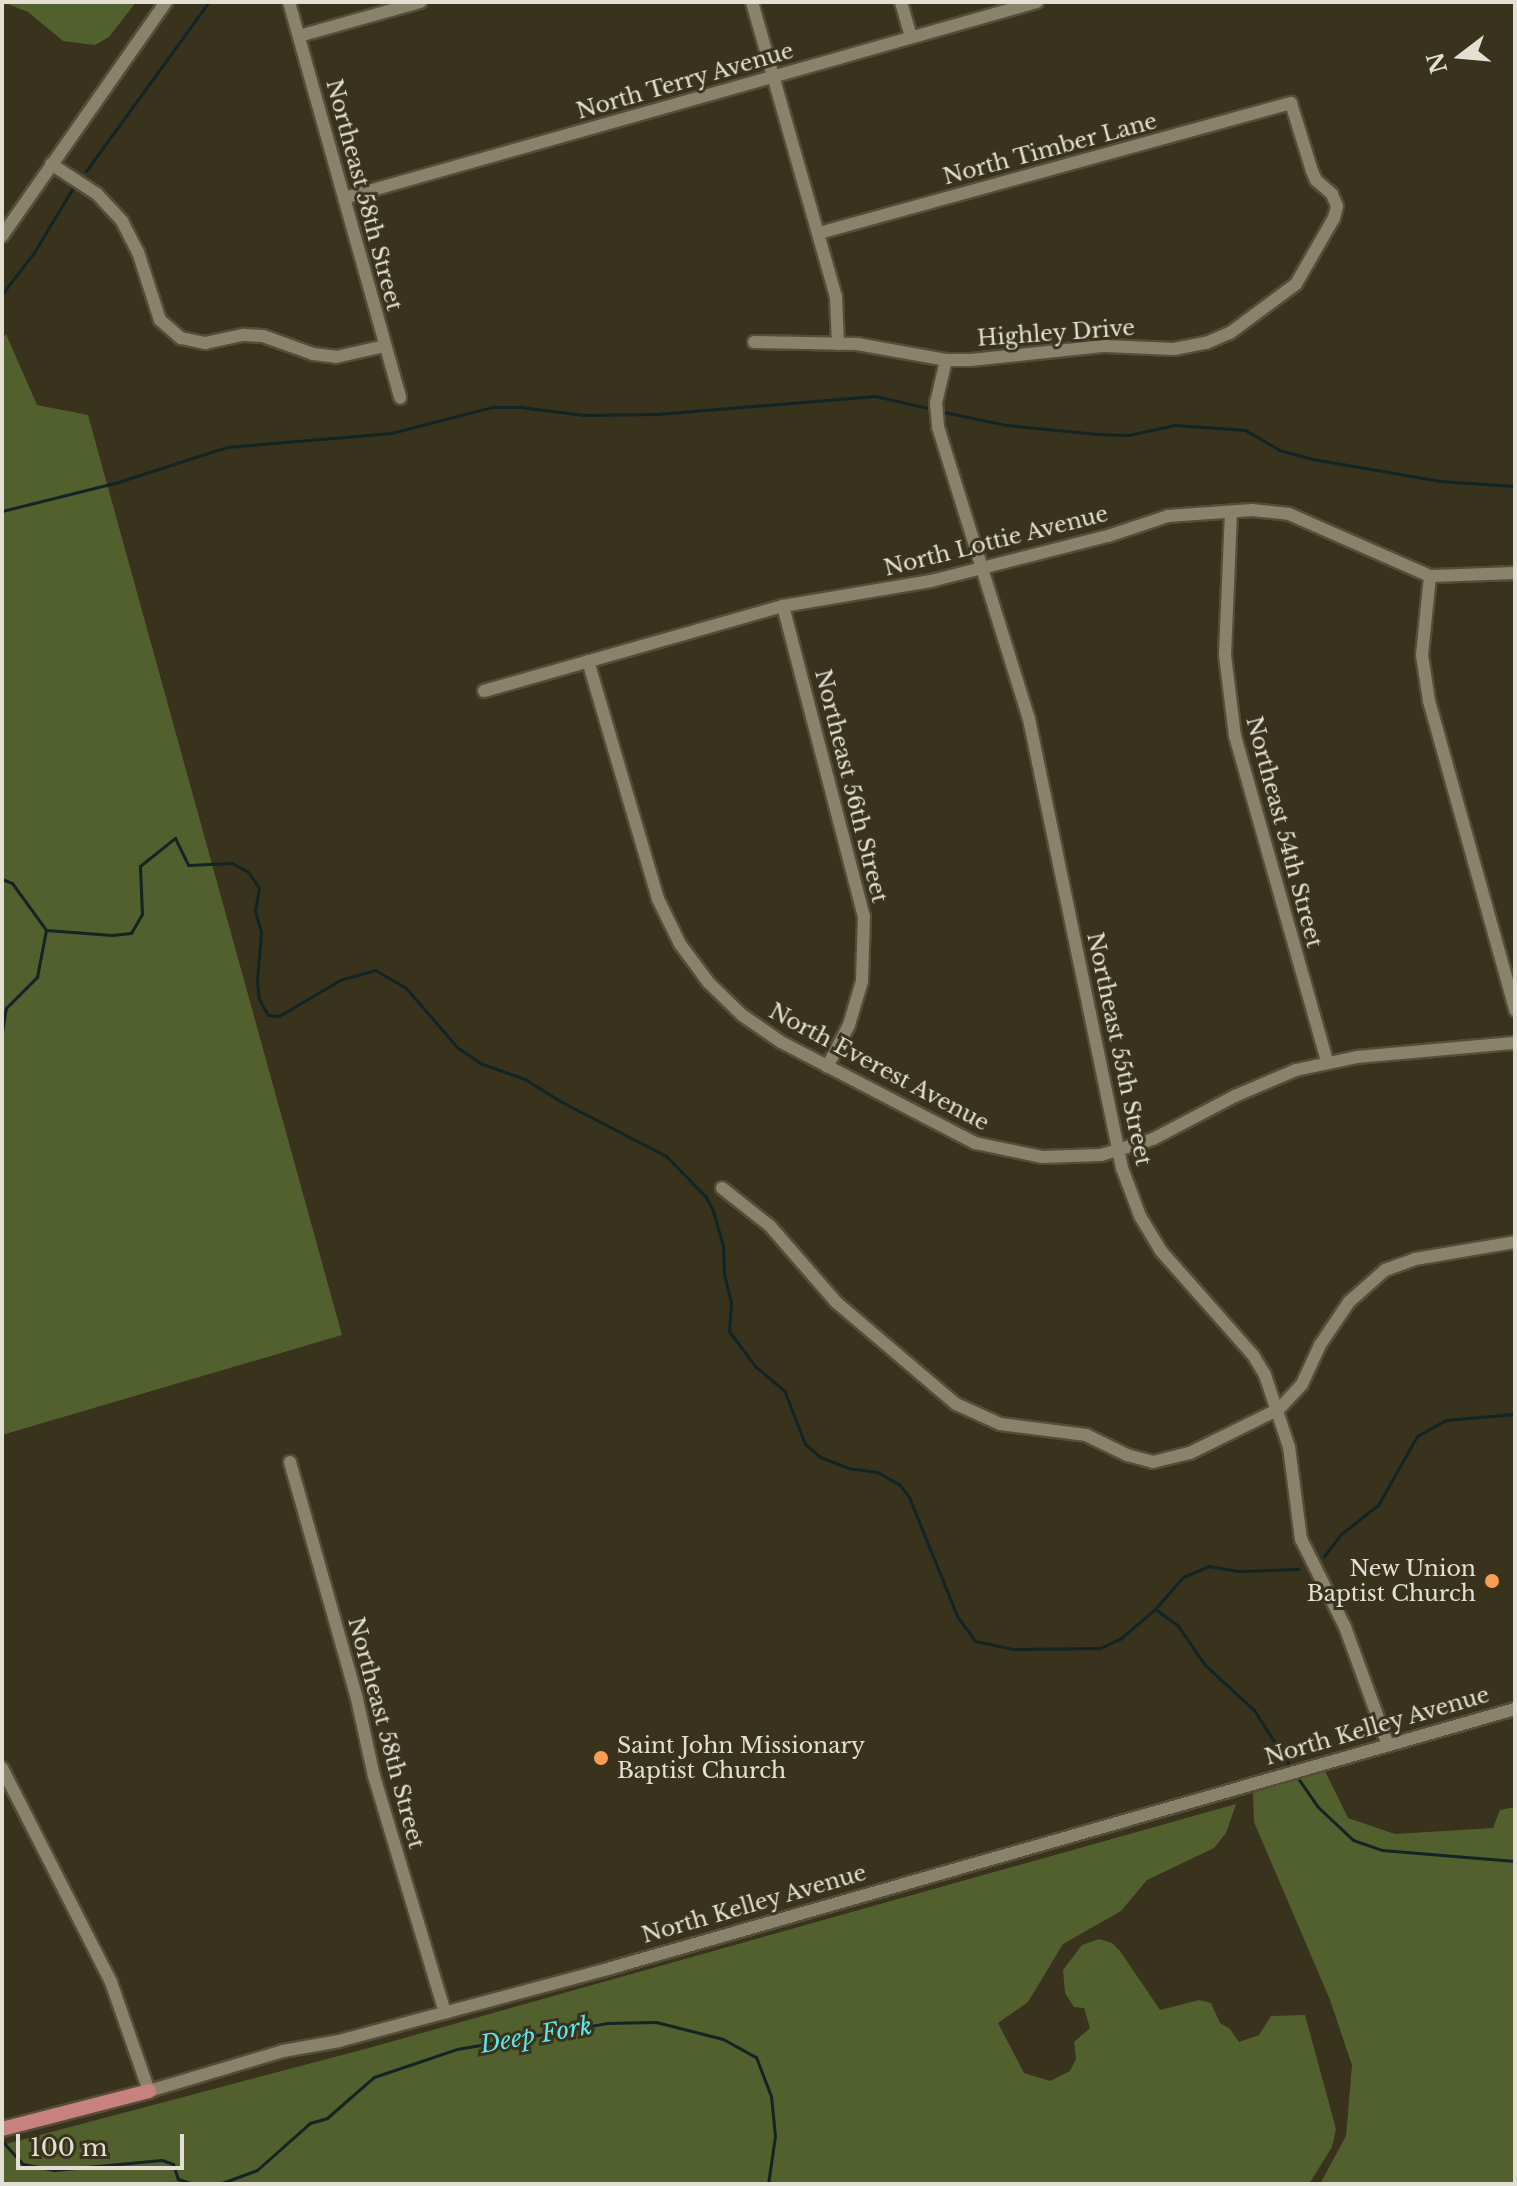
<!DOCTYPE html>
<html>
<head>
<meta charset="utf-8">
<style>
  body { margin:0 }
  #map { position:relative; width:1517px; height:2186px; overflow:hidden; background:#39321d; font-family:"Libre Baskerville",serif }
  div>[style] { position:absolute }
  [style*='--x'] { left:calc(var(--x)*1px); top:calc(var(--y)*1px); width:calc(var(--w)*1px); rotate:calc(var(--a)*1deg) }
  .green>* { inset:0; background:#52602e }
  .stream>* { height:3px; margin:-1.5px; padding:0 1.5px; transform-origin:1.5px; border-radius:1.5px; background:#132425 }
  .roads { filter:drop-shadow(2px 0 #534d3a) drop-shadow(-2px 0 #534d3a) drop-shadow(0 2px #534d3a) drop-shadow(0 -2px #534d3a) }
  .minor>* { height:12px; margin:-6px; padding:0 6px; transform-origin:6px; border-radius:6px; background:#8a836b }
  .major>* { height:14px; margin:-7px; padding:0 7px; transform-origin:7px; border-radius:7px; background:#c7827e }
  .dots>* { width:22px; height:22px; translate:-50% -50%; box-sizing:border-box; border:4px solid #39321d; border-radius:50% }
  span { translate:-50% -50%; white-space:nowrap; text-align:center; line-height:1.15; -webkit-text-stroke:6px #39321d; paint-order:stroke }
  .street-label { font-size:22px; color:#e3dfd2 }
  .poi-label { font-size:22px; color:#e3dfd2 }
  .right { translate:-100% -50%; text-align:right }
  .left { translate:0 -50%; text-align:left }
  .water-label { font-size:24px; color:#5fe5e8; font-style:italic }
  .frame { position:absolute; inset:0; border:4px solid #e3dfd2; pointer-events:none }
  .north { position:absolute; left:1421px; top:16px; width:80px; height:80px; -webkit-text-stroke:6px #39321d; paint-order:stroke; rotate:254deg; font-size:22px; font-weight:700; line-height:32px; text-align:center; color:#e3dfd2 }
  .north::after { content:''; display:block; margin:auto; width:28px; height:36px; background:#e3dfd2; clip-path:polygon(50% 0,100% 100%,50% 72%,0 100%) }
  .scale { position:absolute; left:16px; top:2134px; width:168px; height:36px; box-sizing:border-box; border:4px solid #e3dfd2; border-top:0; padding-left:10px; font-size:24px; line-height:28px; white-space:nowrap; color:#e3dfd2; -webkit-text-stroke:6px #39321d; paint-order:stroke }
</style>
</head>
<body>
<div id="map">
  <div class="green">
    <i style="clip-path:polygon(3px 2px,136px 2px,109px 37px,95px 45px,63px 41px,28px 12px)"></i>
    <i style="clip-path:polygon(6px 334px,37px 405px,88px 415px,342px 1335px,2px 1435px,2px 339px)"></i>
    <i style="clip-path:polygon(1325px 1771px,1348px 1818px,1395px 1834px,1493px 1828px,1500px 1810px,1515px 1807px,1515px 2184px,1320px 2184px,1346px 2136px,1352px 2065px,1330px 2000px,1254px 1822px,1253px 1793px)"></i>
    <i style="clip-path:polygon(1236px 1804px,1226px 1833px,1214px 1848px,1147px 1880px,1121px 1911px,1063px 1944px,1028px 2002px,998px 2023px,1024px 2073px,1050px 2081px,1070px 2071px,1076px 2059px,1074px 2042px,1090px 2028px,1084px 2008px,1074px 2007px,1065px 1993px,1063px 1970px,1082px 1945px,1099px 1939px,1112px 1943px,1120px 1951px,1160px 2010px,1199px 2000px,1211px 2003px,1220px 2023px,1230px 2029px,1239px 2042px,1259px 2035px,1271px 2016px,1305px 2015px,1336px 2129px,1332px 2147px,1309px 2184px,2px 2184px,2px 2145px,365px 2049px)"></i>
  </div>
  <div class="stream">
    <i style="--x:86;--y:171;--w:209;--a:-54"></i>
    <i style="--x:2;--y:294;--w:51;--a:-52.2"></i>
    <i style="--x:33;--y:254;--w:76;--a:-59"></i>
    <i style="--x:939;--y:411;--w:68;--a:11.8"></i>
    <i style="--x:1006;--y:425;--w:91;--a:5.6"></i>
    <i style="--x:1097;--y:434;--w:31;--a:2"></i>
    <i style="--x:1128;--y:435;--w:48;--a:-12"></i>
    <i style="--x:1175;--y:425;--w:70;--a:4.1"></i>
    <i style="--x:1245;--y:430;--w:39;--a:30"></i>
    <i style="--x:1279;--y:450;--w:35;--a:15"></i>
    <i style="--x:1313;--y:459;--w:129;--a:9.8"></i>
    <i style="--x:1440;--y:481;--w:75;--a:3.8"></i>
    <i style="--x:2;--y:511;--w:120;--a:-14"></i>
    <i style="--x:118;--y:482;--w:114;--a:-17.8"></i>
    <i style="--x:227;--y:447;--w:165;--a:-4.9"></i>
    <i style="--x:391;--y:433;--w:104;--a:-14.4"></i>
    <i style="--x:492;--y:407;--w:28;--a:0"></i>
    <i style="--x:520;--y:407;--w:65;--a:7"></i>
    <i style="--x:585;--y:415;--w:72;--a:-0.8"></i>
    <i style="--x:657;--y:414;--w:219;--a:-4.7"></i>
    <i style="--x:875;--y:396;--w:58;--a:12.8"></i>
    <i style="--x:2;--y:879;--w:11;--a:22"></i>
    <i style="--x:12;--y:883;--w:58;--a:54.1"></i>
    <i style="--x:46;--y:930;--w:66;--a:4.3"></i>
    <i style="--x:112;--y:935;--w:19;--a:-6"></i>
    <i style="--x:131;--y:933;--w:22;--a:-60"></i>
    <i style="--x:142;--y:914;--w:48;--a:-92.4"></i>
    <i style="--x:140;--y:866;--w:45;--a:-38.7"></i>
    <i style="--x:175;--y:838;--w:30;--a:64"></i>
    <i style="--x:188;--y:865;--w:44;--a:-2.6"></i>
    <i style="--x:232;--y:863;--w:18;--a:29"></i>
    <i style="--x:248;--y:872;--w:19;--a:55"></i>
    <i style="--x:259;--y:888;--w:23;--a:100"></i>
    <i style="--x:255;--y:911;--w:22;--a:74"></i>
    <i style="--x:261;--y:932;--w:49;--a:94.7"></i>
    <i style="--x:257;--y:981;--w:18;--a:84"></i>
    <i style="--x:259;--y:999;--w:18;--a:61"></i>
    <i style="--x:268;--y:1015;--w:11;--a:5"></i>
    <i style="--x:279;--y:1016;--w:71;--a:-30.5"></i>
    <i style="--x:340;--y:980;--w:36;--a:-16"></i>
    <i style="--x:375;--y:970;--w:36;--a:30"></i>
    <i style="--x:406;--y:988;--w:79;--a:49.1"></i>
    <i style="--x:458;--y:1048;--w:27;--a:34"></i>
    <i style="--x:480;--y:1063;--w:48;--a:19.6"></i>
    <i style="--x:525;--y:1079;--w:39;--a:32"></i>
    <i style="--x:558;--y:1100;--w:122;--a:27.4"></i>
    <i style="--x:666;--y:1156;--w:57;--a:45.7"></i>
    <i style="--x:706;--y:1197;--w:16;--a:63"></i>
    <i style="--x:713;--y:1211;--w:35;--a:74"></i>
    <i style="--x:723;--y:1245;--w:29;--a:88"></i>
    <i style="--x:724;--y:1274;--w:30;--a:76"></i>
    <i style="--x:731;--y:1303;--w:28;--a:94"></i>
    <i style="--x:729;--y:1331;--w:44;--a:53.4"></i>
    <i style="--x:755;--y:1366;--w:38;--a:40"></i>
    <i style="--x:784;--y:1390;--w:58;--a:68.7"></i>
    <i style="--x:805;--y:1444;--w:20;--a:41"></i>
    <i style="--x:820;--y:1457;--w:30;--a:21"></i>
    <i style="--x:848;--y:1468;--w:29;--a:8"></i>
    <i style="--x:877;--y:1472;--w:25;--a:29"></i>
    <i style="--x:899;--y:1484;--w:16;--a:52"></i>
    <i style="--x:909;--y:1497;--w:128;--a:68"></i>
    <i style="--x:957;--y:1616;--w:31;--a:54"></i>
    <i style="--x:975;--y:1641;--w:38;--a:12"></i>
    <i style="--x:1012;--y:1649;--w:88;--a:-0.7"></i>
    <i style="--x:1100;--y:1648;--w:23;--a:-25"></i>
    <i style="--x:1121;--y:1638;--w:45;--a:-40.5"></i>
    <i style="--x:1155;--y:1609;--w:43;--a:-48.8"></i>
    <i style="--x:1183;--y:1577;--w:28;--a:-23"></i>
    <i style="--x:1209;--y:1566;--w:29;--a:10"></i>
    <i style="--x:1238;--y:1571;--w:60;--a:-1.9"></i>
    <i style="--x:2;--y:1032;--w:24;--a:-81"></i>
    <i style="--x:6;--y:1008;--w:44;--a:-45"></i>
    <i style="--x:37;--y:977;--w:48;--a:-79.2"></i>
    <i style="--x:1324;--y:1556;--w:28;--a:-52"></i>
    <i style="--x:1341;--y:1534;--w:47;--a:-38.1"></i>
    <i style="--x:1378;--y:1505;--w:79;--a:-60.5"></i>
    <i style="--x:1417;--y:1436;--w:33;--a:-29"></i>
    <i style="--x:1446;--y:1420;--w:69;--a:-5"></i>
    <i style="--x:1155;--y:1609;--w:29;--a:36"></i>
    <i style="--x:1178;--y:1626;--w:47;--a:55.3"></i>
    <i style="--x:1205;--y:1665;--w:67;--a:42.6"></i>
    <i style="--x:1254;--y:1710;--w:69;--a:57.5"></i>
    <i style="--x:1295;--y:1774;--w:40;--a:55.1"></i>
    <i style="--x:1318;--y:1807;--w:48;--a:43.3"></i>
    <i style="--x:1353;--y:1840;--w:31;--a:19"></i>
    <i style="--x:1382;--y:1850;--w:133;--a:4.7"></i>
    <i style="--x:2;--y:2141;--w:31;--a:48"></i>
    <i style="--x:23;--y:2164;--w:32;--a:11"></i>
    <i style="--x:54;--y:2170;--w:108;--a:-5.3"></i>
    <i style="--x:162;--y:2160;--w:12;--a:20"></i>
    <i style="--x:173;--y:2164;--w:16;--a:72"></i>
    <i style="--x:178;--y:2179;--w:16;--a:18"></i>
    <i style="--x:219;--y:2184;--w:40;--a:-20.2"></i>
    <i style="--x:257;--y:2170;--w:71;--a:-41.6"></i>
    <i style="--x:310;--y:2123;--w:18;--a:-16"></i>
    <i style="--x:327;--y:2118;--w:62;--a:-41.1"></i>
    <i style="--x:374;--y:2077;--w:88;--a:-18.6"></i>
    <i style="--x:457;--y:2049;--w:152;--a:-9.8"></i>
    <i style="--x:607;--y:2023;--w:49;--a:-1.2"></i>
    <i style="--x:656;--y:2022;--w:69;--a:14.2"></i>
    <i style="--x:723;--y:2039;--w:38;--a:29"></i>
    <i style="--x:756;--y:2057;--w:42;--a:69"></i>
    <i style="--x:771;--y:2096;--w:40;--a:84.3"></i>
    <i style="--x:775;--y:2136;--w:49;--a:98.3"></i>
  </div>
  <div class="roads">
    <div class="minor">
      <i style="--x:289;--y:2;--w:411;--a:74.3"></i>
      <i style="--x:752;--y:2;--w:307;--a:74.1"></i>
      <i style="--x:836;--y:297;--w:47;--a:87.6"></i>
      <i style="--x:901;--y:2;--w:36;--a:74"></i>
      <i style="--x:299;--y:36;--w:126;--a:-15.7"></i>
      <i style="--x:51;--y:164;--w:55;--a:33.1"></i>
      <i style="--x:97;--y:194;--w:37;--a:47"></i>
      <i style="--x:122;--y:221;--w:35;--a:63"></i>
      <i style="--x:138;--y:252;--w:71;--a:72.1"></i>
      <i style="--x:160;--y:320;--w:28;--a:41"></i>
      <i style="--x:181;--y:338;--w:25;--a:12"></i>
      <i style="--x:205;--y:343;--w:40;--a:-12"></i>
      <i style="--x:244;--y:335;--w:19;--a:3"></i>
      <i style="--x:263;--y:336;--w:53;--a:19.8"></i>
      <i style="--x:313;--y:354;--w:23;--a:7"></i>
      <i style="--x:336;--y:357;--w:50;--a:-12.7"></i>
      <i style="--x:344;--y:198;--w:720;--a:-15.79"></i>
      <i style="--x:2;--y:236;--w:286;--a:-55"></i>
      <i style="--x:754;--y:342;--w:103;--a:1.1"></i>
      <i style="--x:857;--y:344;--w:90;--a:10.2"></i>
      <i style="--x:946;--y:360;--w:25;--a:0"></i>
      <i style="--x:971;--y:360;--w:135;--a:-6"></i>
      <i style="--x:1105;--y:346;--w:69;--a:2.5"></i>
      <i style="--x:1174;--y:349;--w:33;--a:-11"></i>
      <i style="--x:1206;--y:343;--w:26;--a:-23"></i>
      <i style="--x:1230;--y:333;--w:82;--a:-36.6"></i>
      <i style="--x:1296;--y:284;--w:76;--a:-60.1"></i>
      <i style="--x:1334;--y:218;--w:12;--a:-76"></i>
      <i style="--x:1337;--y:206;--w:13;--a:-113"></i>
      <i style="--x:1332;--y:194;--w:21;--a:-139"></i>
      <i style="--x:1316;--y:180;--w:10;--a:-114"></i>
      <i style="--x:1312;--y:171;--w:71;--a:-107.2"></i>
      <i style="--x:1291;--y:103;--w:490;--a:164.6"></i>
      <i style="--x:946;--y:360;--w:44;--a:103.1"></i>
      <i style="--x:936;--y:403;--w:24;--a:85"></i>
      <i style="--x:938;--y:427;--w:306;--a:72.7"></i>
      <i style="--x:1029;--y:719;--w:459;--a:78.3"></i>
      <i style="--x:1122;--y:1168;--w:51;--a:69.4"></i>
      <i style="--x:1140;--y:1216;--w:41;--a:59"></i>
      <i style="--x:1161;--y:1251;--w:139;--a:48.5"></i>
      <i style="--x:1253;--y:1355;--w:23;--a:59"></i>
      <i style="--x:1265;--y:1375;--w:76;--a:71.6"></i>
      <i style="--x:1289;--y:1447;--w:93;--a:82.6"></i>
      <i style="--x:1301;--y:1539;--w:98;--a:63.4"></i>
      <i style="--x:1345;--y:1627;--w:126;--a:70"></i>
      <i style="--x:1231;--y:512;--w:143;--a:92.4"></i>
      <i style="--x:1225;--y:655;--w:82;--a:83"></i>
      <i style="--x:1235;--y:736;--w:339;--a:74.2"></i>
      <i style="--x:1430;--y:576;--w:79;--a:95.8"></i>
      <i style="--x:1422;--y:655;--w:47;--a:81.3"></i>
      <i style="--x:1429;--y:701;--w:321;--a:74.4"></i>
      <i style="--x:783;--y:606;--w:320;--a:75.4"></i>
      <i style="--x:864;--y:916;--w:65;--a:91.8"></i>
      <i style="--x:862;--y:981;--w:46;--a:106.5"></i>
      <i style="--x:849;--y:1025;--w:47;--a:117.6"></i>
      <i style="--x:588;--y:661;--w:248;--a:73.6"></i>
      <i style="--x:658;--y:899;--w:50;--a:63.9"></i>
      <i style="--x:680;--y:944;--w:49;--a:53.4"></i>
      <i style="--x:709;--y:983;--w:46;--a:44.1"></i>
      <i style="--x:742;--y:1015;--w:47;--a:34.7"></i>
      <i style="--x:781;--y:1042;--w:219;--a:27.5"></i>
      <i style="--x:975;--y:1143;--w:68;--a:11.8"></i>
      <i style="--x:1042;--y:1157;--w:59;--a:-1.9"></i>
      <i style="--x:1101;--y:1155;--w:54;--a:-17.1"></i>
      <i style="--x:1153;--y:1139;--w:93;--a:-27.7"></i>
      <i style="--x:1235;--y:1096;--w:66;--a:-23.1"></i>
      <i style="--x:1296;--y:1070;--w:62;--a:-12"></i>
      <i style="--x:1357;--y:1057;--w:159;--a:-5.1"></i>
      <i style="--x:484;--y:691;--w:311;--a:-15.9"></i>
      <i style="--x:783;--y:606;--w:150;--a:-9.6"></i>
      <i style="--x:931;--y:581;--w:183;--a:-14.3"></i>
      <i style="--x:1108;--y:536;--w:63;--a:-18.4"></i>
      <i style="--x:1168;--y:516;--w:84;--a:-4.1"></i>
      <i style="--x:1252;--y:510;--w:37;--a:6"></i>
      <i style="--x:1289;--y:514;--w:154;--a:23.7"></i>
      <i style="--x:1430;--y:576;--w:85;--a:-2"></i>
      <i style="--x:722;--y:1188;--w:61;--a:38.4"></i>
      <i style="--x:770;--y:1226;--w:101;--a:49"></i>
      <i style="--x:836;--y:1302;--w:157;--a:40.4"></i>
      <i style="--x:956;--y:1404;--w:48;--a:24.4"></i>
      <i style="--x:1000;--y:1424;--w:87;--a:7.3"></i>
      <i style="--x:1086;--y:1435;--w:46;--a:26"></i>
      <i style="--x:1127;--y:1455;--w:27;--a:15"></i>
      <i style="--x:1153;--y:1462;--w:38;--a:-14"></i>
      <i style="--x:1190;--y:1453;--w:99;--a:-26.3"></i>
      <i style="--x:1279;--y:1409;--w:34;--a:-47"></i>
      <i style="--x:1302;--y:1384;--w:43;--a:-65.2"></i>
      <i style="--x:1320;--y:1345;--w:52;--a:-56"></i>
      <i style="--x:1349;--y:1302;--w:48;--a:-41.6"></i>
      <i style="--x:1385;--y:1270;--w:32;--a:-20"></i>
      <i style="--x:1415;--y:1259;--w:101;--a:-9.6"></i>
      <i style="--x:290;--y:1462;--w:246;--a:74.2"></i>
      <i style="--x:357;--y:1699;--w:79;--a:77.6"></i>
      <i style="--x:374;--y:1776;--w:247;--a:73.3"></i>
      <i style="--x:2;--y:1768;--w:240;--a:63"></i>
      <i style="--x:111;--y:1982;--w:115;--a:70.8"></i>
      <i style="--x:149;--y:2091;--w:140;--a:-16.6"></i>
      <i style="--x:283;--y:2051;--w:57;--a:-10.1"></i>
      <i style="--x:339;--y:2041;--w:282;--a:-15"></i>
      <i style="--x:611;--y:1968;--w:940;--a:-15.99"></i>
    </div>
    <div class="major">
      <i style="--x:2;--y:2129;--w:152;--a:-14.5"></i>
    </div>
  </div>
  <div class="dots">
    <i style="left:1492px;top:1581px;background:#fc9d54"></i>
    <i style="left:601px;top:1758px;background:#fc9d54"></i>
  </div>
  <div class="street-label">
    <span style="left:685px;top:81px;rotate:-16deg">North Terry Avenue</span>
    <span style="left:1050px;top:149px;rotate:-15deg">North Timber Lane</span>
    <span style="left:364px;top:195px;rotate:75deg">Northeast 58th Street</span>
    <span style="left:1056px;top:333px;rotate:-4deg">Highley Drive</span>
    <span style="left:996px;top:541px;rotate:-14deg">North Lottie Avenue</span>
    <span style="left:851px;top:786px;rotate:76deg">Northeast 56th Street</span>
    <span style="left:1284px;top:832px;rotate:75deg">Northeast 54th Street</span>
    <span style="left:1119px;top:1049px;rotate:78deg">Northeast 55th Street</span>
    <span style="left:879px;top:1067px;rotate:28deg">North Everest Avenue</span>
    <span style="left:1377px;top:1726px;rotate:-16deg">North Kelley Avenue</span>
    <span style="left:386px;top:1733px;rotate:75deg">Northeast 58th Street</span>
    <span style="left:754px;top:1904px;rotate:-16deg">North Kelley Avenue</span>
  </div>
  <div class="poi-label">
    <span class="right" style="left:1476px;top:1581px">New Union<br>Baptist Church</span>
    <span class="left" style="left:617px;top:1758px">Saint John Missionary<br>Baptist Church</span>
  </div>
  <div class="water-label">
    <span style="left:536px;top:2035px;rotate:-10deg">Deep Fork</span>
  </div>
  <div class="frame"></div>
  <div class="north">N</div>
  <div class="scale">100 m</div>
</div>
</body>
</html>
